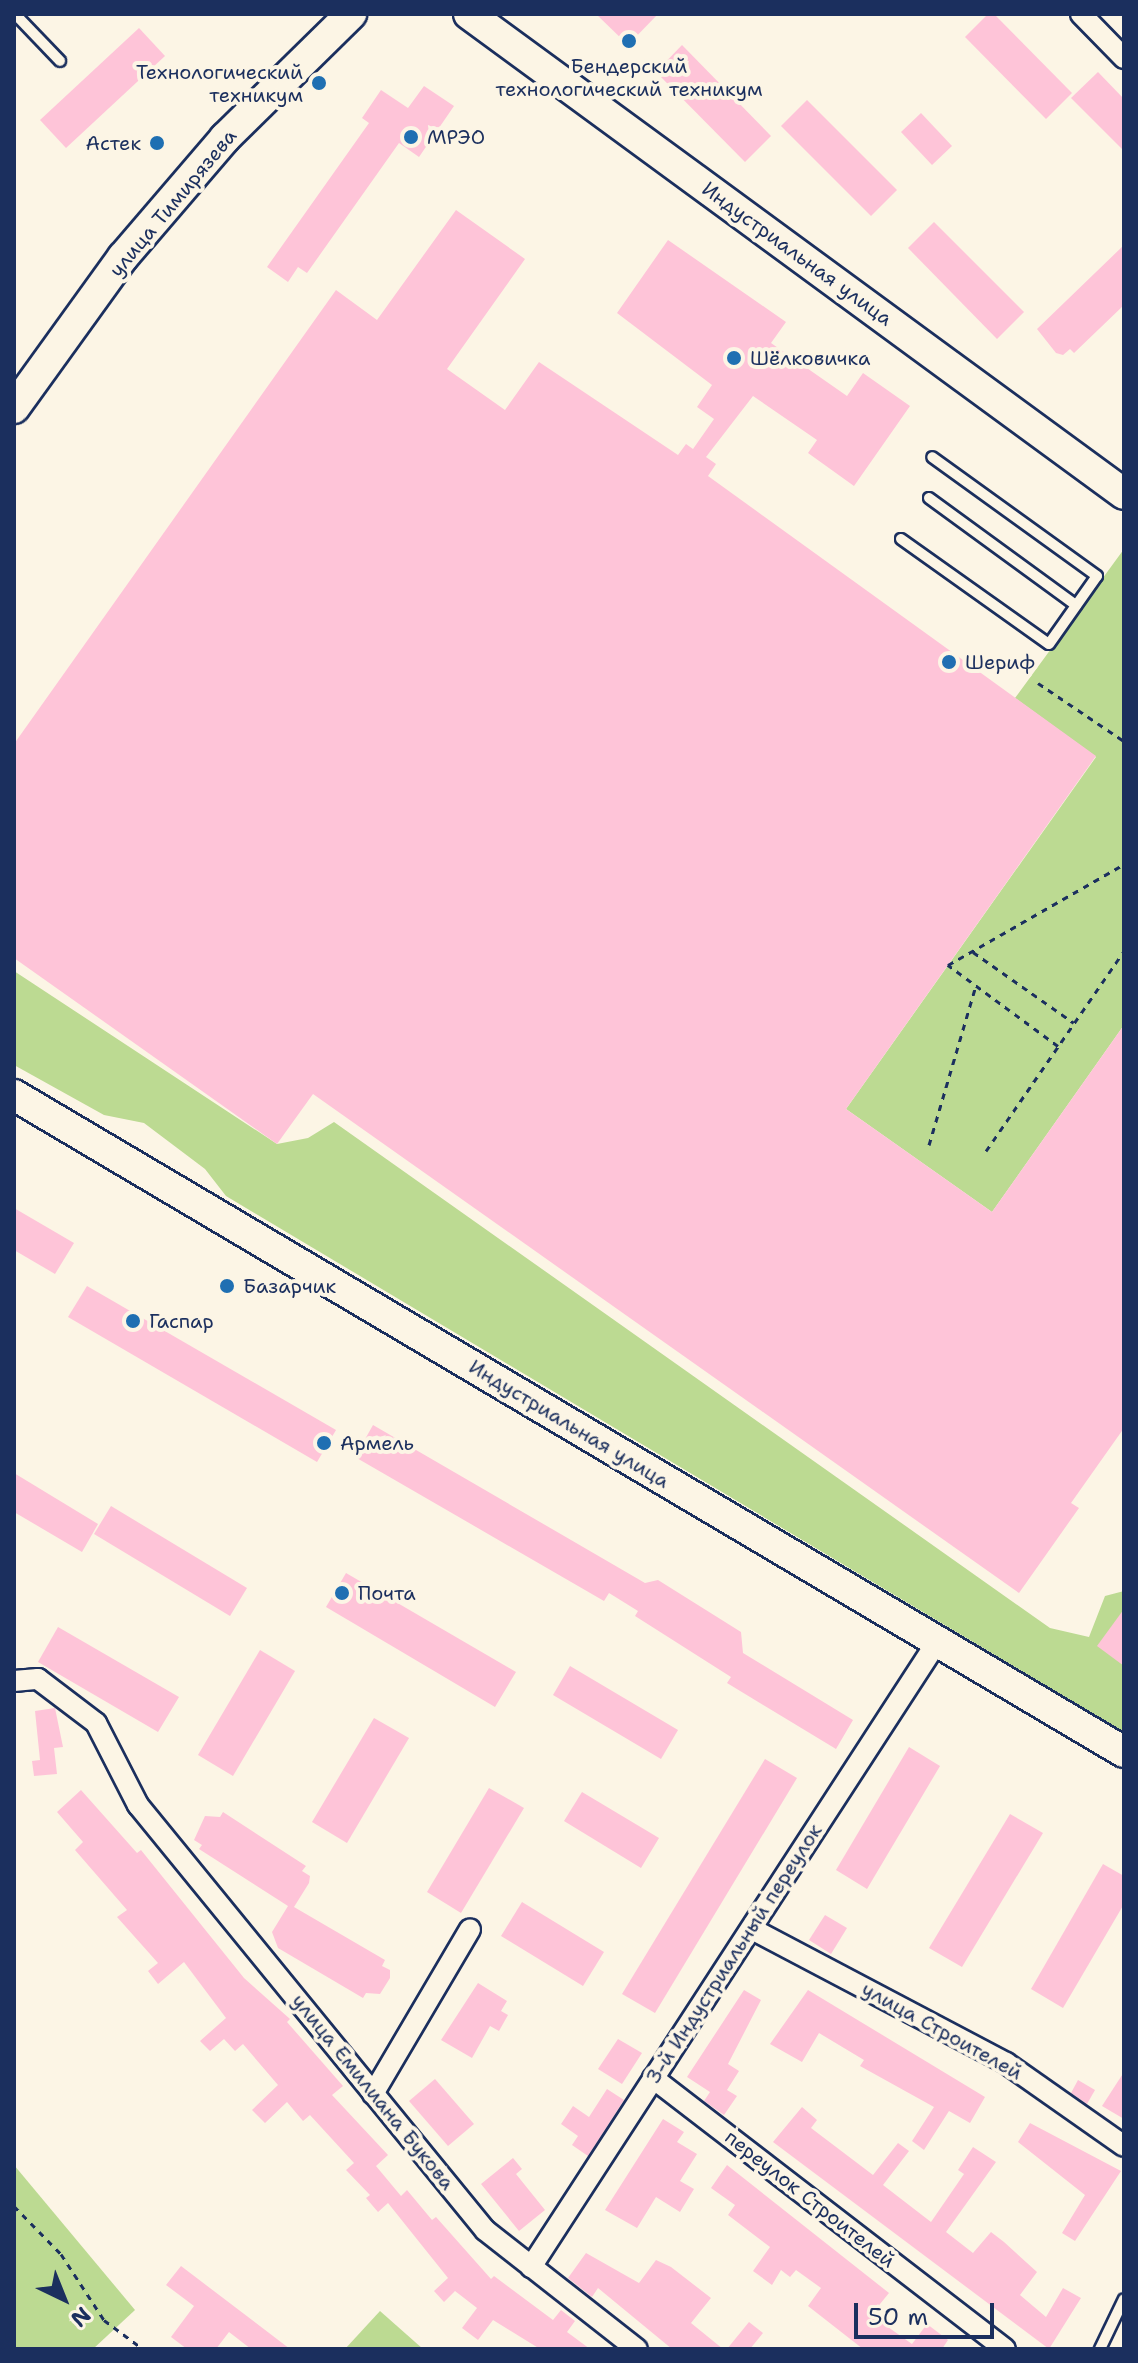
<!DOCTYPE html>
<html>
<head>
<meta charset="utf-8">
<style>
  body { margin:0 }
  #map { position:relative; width:1138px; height:2363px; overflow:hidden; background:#fcf5e5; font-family:"Shantell Sans",sans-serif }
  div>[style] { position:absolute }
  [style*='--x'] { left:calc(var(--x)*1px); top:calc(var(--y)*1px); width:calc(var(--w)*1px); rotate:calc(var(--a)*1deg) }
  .green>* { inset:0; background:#bcda92 }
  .building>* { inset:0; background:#fec4d8 }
  .path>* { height:3px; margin-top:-1.5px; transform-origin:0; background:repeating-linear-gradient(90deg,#1b2f5e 0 6px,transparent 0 12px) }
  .roads { filter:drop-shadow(2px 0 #1b2f5e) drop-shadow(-2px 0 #1b2f5e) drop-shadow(0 2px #1b2f5e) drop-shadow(0 -2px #1b2f5e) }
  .lane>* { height:10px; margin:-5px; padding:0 5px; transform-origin:5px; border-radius:5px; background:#fcf5e5 }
  .street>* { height:20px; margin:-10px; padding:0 10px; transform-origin:10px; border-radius:10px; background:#fcf5e5 }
  .secondary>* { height:30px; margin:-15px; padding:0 15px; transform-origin:15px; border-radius:15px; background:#fcf5e5 }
  .dots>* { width:22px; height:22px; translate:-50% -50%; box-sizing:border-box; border:4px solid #fcf5e5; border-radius:50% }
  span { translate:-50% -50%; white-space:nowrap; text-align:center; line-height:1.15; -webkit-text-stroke:8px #fcf5e5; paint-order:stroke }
  .poi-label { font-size:20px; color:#1b2f5e }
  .right { translate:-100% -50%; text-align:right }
  .left { translate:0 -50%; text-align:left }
  .street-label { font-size:20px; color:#1b2f5e }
  .frame { position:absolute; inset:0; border:16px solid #1b2f5e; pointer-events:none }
  .north { position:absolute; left:24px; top:2259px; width:80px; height:80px; -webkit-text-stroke:6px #fcf5e5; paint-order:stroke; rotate:137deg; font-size:22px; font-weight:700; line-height:32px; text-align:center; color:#1b2f5e }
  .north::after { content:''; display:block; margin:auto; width:28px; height:36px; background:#1b2f5e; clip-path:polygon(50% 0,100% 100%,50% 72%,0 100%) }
  .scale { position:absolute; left:854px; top:2303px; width:140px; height:36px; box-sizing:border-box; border:4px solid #1b2f5e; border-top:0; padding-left:10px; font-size:24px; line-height:28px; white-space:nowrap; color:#1b2f5e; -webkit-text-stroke:6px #fcf5e5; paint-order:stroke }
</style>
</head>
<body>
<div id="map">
  <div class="green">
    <i style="clip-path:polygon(1124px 549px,1124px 1025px,992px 1212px,846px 1109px,1096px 757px,1015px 698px)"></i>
    <i style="clip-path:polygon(14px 971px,277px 1144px,308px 1138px,334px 1122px,1050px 1628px,1089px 1637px,1105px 1596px,1124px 1591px,1124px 1732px,226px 1196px,205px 1169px,144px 1123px,104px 1115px,14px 1065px)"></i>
    <i style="clip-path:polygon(14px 2165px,135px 2310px,93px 2349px,14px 2349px)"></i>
    <i style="clip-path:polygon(380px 2311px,423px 2349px,345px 2349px)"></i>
  </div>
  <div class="building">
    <i style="clip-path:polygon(596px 14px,658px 14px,628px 45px)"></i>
    <i style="clip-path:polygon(988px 14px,994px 14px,1072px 93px,1046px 119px,965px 37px)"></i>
    <i style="clip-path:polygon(139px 28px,165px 56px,66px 148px,40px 120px)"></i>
    <i style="clip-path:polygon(682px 45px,771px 136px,745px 162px,656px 72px)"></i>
    <i style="clip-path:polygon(1098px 72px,1124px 99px,1124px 151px,1071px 98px)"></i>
    <i style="clip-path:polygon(424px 86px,454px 106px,419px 157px,399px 143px,307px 273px,298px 267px,288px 282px,267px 267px,369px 123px,362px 118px,381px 90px,408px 108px)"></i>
    <i style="clip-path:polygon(807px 100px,897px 190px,871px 216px,781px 126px)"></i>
    <i style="clip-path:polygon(921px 113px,952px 146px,932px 165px,901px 132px)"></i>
    <i style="clip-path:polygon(456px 210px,525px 259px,447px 369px,505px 410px,539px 362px,678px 455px,686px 444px,693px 449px,714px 419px,697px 407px,712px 385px,617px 313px,668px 240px,786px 322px,771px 343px,847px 396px,863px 373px,910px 406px,854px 486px,808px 453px,817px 440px,753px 396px,706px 457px,716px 464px,708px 476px,1096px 756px,846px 1109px,992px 1212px,1124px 1025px,1124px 1428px,1071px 1503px,1079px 1508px,1019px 1593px,313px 1094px,277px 1144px,14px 958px,14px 744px,336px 290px,377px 320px)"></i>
    <i style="clip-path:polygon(934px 222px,1024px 312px,997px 339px,908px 248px)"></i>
    <i style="clip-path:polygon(1124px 245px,1124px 305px,1074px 353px,1070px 349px,1063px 355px,1056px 353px,1037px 329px)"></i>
    <i style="clip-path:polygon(14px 1208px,74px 1243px,55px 1274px,14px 1250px)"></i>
    <i style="clip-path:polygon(87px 1286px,336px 1430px,317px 1462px,68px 1317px)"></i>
    <i style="clip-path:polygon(373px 1425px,645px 1583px,658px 1580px,741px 1632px,743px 1653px,853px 1720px,836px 1749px,727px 1683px,731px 1677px,635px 1616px,638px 1611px,609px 1593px,604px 1601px,355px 1457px)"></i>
    <i style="clip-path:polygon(14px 1473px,98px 1524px,82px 1552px,14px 1512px)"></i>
    <i style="clip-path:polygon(111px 1506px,247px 1588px,230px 1616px,94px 1534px)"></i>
    <i style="clip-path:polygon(346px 1573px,516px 1672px,495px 1707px,326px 1607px)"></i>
    <i style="clip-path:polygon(1124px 1609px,1124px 1666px,1097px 1646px)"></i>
    <i style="clip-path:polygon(58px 1627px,179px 1697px,158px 1732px,38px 1662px)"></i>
    <i style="clip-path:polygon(260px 1650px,295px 1671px,233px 1776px,198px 1755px)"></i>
    <i style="clip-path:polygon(570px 1666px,678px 1730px,661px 1759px,553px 1695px)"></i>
    <i style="clip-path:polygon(55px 1708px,63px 1747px,54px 1748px,57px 1774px,34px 1776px,32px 1761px,40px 1760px,35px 1711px)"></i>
    <i style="clip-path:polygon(374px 1718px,409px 1738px,347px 1843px,312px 1822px)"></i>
    <i style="clip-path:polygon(909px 1747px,940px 1766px,867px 1889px,836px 1870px)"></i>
    <i style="clip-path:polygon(765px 1759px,797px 1778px,655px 2013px,622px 1994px)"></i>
    <i style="clip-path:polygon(489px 1788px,524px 1808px,461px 1913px,427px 1892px)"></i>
    <i style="clip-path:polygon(81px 1790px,137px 1853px,141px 1850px,244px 1978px,290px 2019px,287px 2022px,343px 2086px,332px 2095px,388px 2155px,376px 2166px,401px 2196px,407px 2190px,432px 2220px,436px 2217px,491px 2279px,494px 2276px,553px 2320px,561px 2310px,575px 2321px,567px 2332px,590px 2349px,540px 2349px,493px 2320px,478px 2340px,462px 2328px,477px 2308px,455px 2291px,444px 2302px,434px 2291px,448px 2278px,388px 2203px,378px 2212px,366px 2198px,370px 2195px,346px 2170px,354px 2163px,310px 2115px,303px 2121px,287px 2102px,265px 2123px,252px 2110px,278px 2085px,243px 2044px,235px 2051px,224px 2039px,210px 2051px,200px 2041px,226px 2018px,184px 1962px,158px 1984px,148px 1971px,158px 1963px,117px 1917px,127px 1910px,75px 1850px,83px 1842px,57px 1812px)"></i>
    <i style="clip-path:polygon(582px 1792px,659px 1838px,641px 1868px,564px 1821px)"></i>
    <i style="clip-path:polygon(223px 1812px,306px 1866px,302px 1871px,310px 1876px,309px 1883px,294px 1907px,385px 1960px,382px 1966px,390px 1970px,390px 1978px,380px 1994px,366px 1993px,363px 1998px,278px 1948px,272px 1932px,288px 1906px,199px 1849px,202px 1845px,194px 1840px,205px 1816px,220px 1817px)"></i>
    <i style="clip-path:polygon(1010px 1814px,1043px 1833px,962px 1967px,929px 1948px)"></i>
    <i style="clip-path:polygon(1103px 1864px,1124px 1876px,1124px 1904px,1063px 2008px,1031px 1989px)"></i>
    <i style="clip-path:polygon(522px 1902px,604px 1952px,583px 1986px,501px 1936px)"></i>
    <i style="clip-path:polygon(825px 1915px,847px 1928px,831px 1954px,809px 1940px)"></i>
    <i style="clip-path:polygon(478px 1983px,507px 2001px,501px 2011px,508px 2015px,499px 2031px,490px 2026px,472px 2058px,441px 2040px)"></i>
    <i style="clip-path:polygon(744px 1990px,761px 2000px,728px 2064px,739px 2071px,727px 2090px,737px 2096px,724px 2115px,704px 2101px,710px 2092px,687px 2077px)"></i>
    <i style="clip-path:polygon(808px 1990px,985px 2097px,970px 2123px,949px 2111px,924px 2150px,912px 2141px,934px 2107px,860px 2066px,864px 2060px,819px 2033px,802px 2062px,770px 2044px)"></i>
    <i style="clip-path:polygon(618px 2039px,642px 2053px,622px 2084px,598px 2069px)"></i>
    <i style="clip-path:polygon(1124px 2072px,1124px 2119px,1102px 2106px)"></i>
    <i style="clip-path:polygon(435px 2079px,474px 2124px,448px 2146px,409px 2101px)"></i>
    <i style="clip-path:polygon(1078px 2080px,1095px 2090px,1087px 2104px,1071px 2093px)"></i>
    <i style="clip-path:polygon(607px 2089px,624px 2100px,588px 2156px,572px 2145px,578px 2136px,561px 2124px,573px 2106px,589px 2117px)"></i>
    <i style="clip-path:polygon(802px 2107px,817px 2120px,811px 2128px,873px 2175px,898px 2143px,909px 2151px,883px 2185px,931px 2222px,964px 2174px,958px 2170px,973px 2147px,996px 2162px,946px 2232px,973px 2253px,991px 2232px,1004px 2242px,1037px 2272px,1020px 2295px,1046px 2317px,1063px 2288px,1081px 2298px,1049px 2349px,773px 2142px)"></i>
    <i style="clip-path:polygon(663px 2119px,684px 2132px,677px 2142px,697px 2154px,680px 2181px,694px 2189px,680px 2212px,656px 2197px,637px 2228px,605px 2210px)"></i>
    <i style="clip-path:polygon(1030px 2123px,1121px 2171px,1075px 2241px,1062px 2233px,1085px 2195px,1018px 2142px)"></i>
    <i style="clip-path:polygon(513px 2158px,522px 2169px,516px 2174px,545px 2210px,519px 2231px,481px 2184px)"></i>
    <i style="clip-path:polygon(727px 2165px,889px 2293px,871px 2315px,912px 2344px,927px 2324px,948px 2340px,942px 2349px,863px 2349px,808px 2306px,821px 2288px,796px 2270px,790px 2277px,781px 2270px,772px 2285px,753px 2271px,770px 2247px,728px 2215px,735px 2205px,711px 2188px)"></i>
    <i style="clip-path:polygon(586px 2253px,639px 2283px,656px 2260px,671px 2267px,711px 2298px,691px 2323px,723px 2349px,672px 2349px,598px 2288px,592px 2297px,568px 2278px)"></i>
    <i style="clip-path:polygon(181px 2266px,290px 2349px,251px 2349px,229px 2332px,216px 2349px,187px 2349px,171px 2337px,194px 2306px,166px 2285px)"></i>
    <i style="clip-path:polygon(749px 2322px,763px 2333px,750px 2349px,727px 2349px)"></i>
  </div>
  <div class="path">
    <i style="--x:1038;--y:683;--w:104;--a:34"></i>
    <i style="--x:973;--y:952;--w:123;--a:35.1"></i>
    <i style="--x:1058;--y:1046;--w:137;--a:-143.6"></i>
    <i style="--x:948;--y:965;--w:203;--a:-29.8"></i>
    <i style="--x:929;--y:1145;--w:167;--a:-73.6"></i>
    <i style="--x:986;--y:1151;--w:243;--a:-55.4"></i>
    <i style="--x:14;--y:2206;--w:67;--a:45.6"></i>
    <i style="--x:61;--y:2254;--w:79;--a:56.9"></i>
    <i style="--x:104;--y:2320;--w:49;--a:36.6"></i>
  </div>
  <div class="roads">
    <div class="lane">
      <i style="--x:15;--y:14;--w:65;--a:46.2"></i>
      <i style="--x:929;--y:498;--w:182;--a:36.1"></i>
      <i style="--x:901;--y:539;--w:181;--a:35.4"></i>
      <i style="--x:1049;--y:644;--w:83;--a:-54.8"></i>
      <i style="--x:1097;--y:576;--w:203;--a:-144.2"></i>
      <i style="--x:1100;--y:2349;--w:55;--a:-64.4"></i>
    </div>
    <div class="street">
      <i style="--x:1081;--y:14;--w:62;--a:45.7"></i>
      <i style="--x:14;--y:1681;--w:24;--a:-5"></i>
      <i style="--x:38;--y:1679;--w:73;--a:37.2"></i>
      <i style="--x:96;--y:1723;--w:92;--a:62.9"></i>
      <i style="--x:138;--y:1805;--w:549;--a:50.77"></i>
      <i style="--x:485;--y:2230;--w:193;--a:38.1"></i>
      <i style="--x:752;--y:1929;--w:287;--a:27.8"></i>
      <i style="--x:1006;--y:2063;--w:144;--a:35.1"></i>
      <i style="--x:653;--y:2078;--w:444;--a:37.6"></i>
      <i style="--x:373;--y:2094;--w:191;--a:-59.5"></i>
      <i style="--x:531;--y:2267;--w:745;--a:-56.99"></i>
    </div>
    <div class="secondary">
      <i style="--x:469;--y:14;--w:812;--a:36.23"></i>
      <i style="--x:14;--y:408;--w:186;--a:-54.2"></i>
      <i style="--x:123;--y:257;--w:157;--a:-49.4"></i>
      <i style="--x:225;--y:138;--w:177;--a:-44.5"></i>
      <i style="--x:14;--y:1095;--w:1290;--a:30.62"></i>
    </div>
  </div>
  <div class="dots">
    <i style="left:629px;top:41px;background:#1f6fb2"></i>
    <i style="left:319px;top:83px;background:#1f6fb2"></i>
    <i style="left:411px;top:137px;background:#1f6fb2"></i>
    <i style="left:157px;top:143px;background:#1f6fb2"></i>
    <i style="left:734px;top:358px;background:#1f6fb2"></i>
    <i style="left:949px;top:662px;background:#1f6fb2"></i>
    <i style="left:227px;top:1286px;background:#1f6fb2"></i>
    <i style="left:133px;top:1321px;background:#1f6fb2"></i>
    <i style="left:324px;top:1443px;background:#1f6fb2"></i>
    <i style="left:342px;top:1593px;background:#1f6fb2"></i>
  </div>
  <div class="poi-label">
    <span style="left:629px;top:78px">Бендерский<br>технологический техникум</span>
    <span class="right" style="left:303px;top:84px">Технологический<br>техникум</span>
    <span class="left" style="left:427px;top:137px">МРЭО</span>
    <span class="right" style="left:141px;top:143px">Астек</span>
    <span class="left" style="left:750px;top:358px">Шёлковичка</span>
    <span class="left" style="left:965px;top:662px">Шериф</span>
    <span class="left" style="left:243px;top:1286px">Базарчик</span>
    <span class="left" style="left:149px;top:1321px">Гаспар</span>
    <span class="left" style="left:340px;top:1443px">Армель</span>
    <span class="left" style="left:358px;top:1593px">Почта</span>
  </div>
  <div class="street-label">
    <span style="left:173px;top:203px;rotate:-50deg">улица Тимирязева</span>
    <span style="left:797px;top:254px;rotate:36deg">Индустриальная улица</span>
    <span style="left:569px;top:1424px;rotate:31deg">Индустриальная улица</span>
    <span style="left:734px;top:1954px;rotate:-57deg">3-й Индустриальный переулок</span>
    <span style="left:942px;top:2031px;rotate:29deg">улица Строителей</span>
    <span style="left:373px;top:2092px;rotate:51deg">улица Емилиана Букова</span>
    <span style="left:810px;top:2199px;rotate:38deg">переулок Строителей</span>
  </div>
  <div class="frame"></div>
  <div class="north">N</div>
  <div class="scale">50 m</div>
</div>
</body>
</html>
